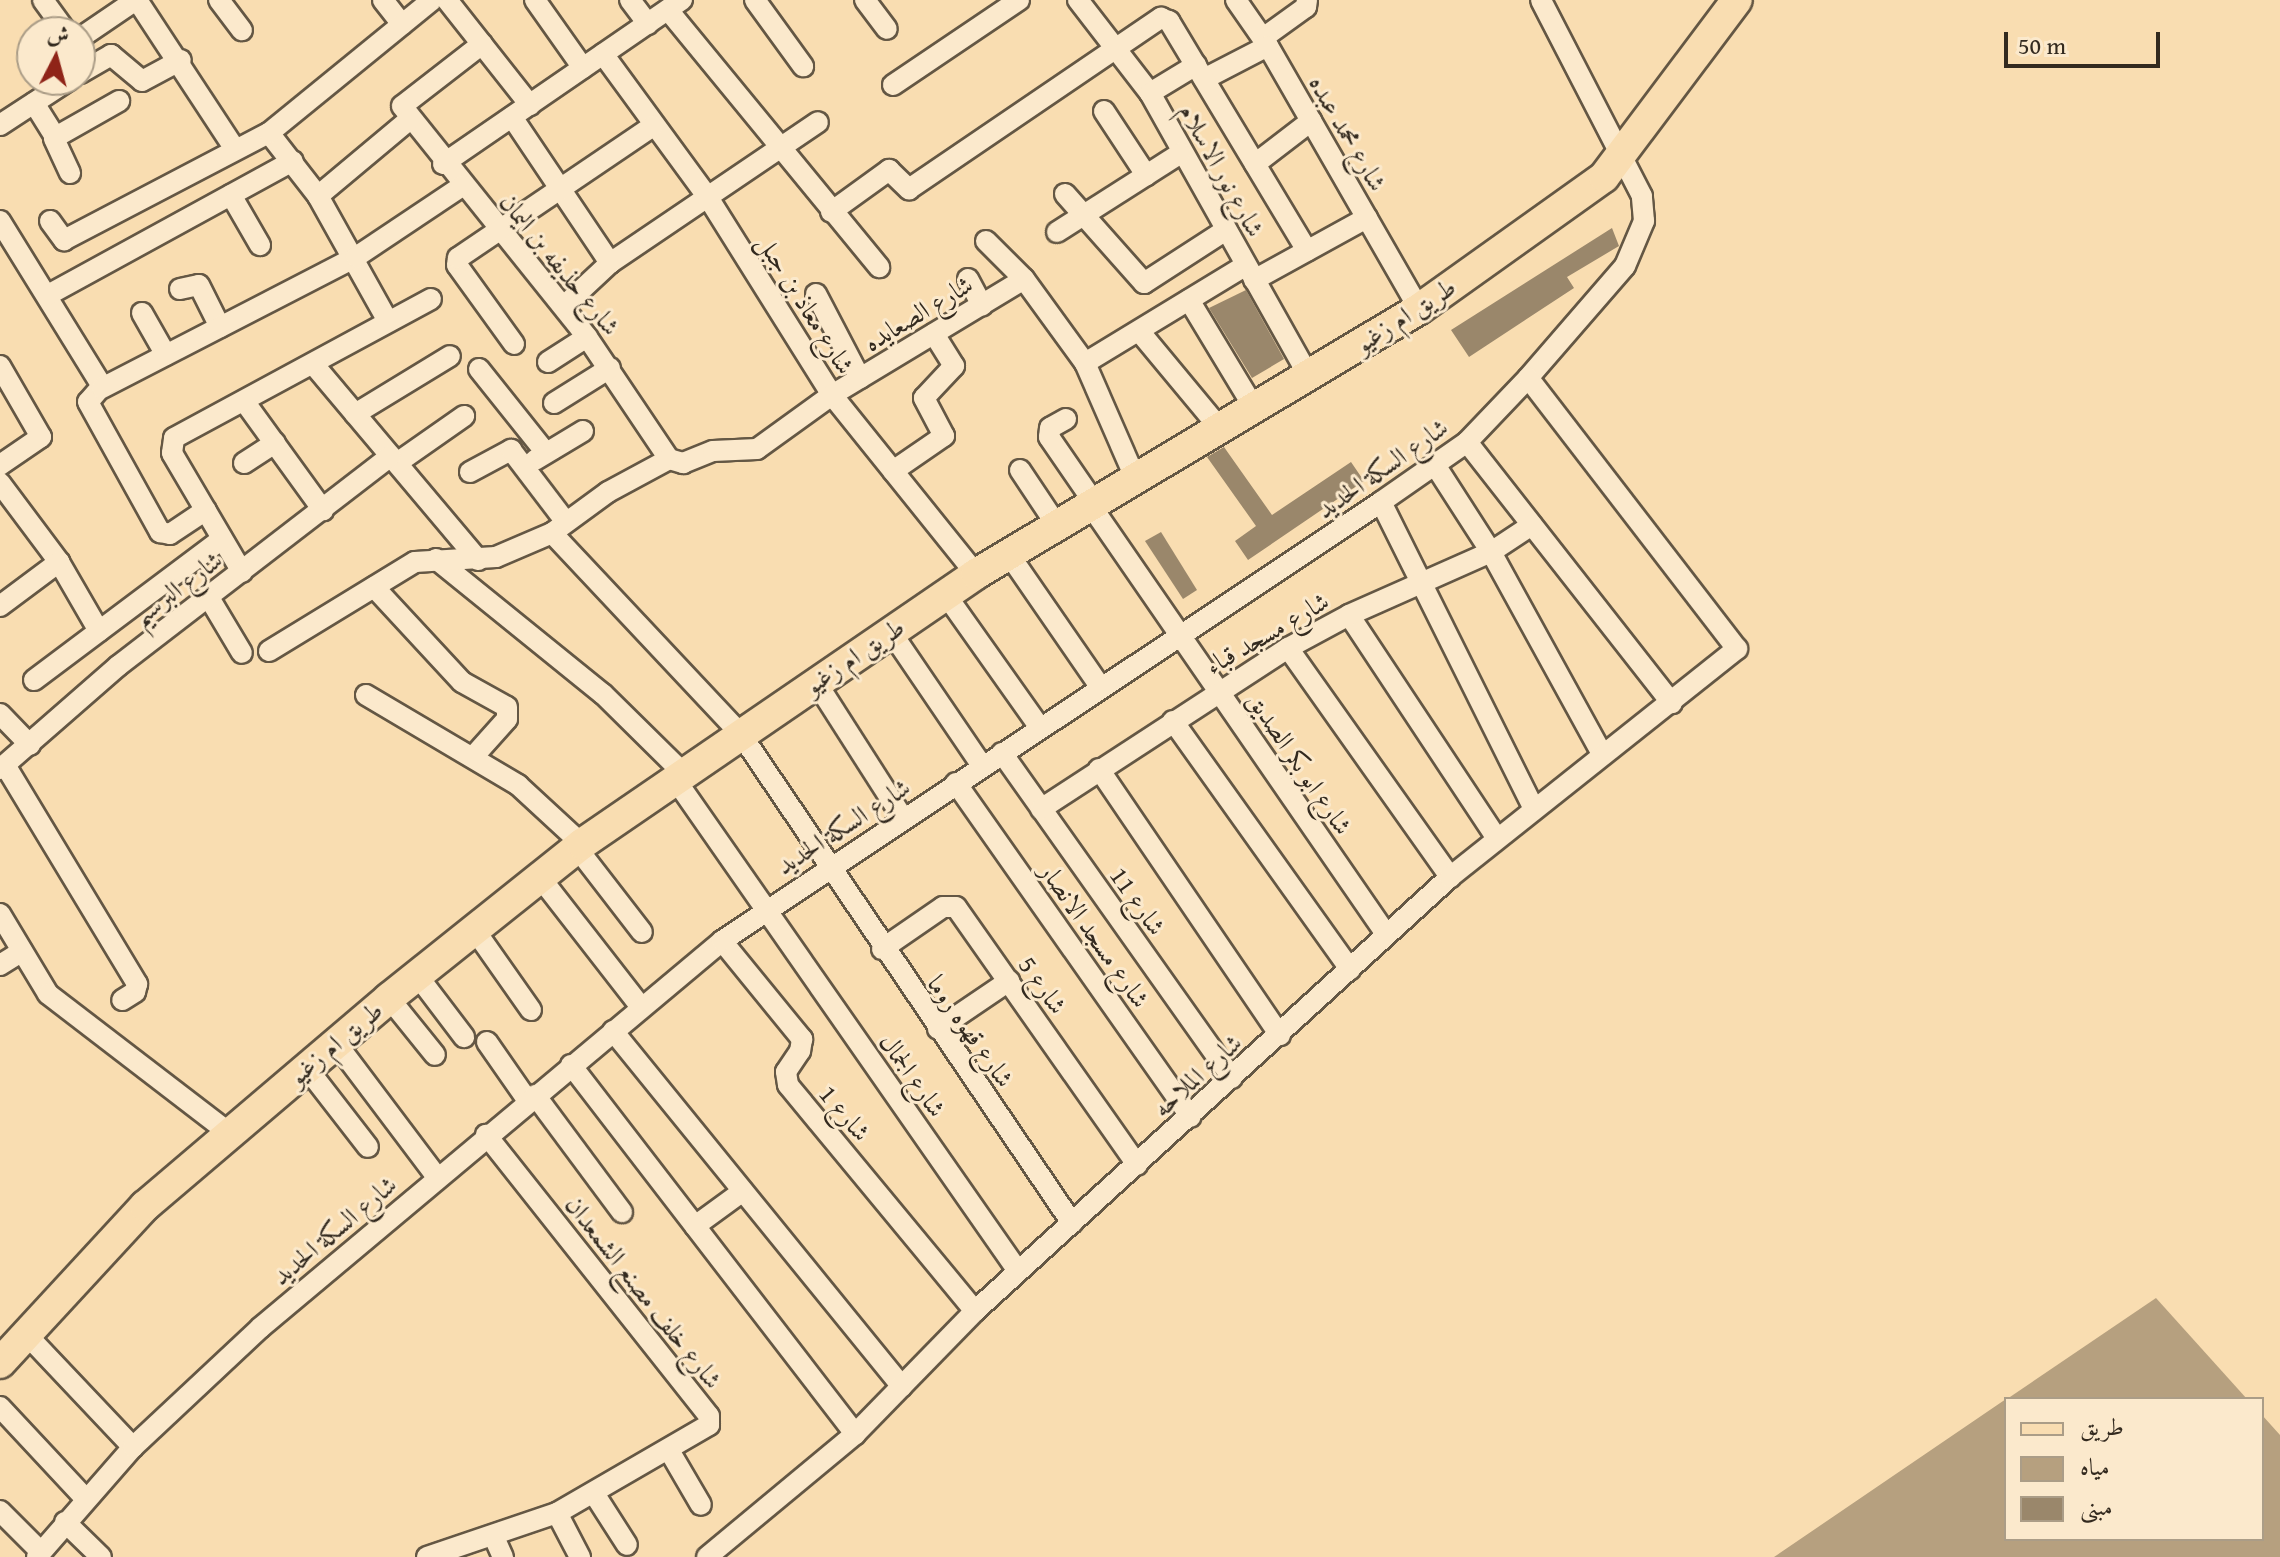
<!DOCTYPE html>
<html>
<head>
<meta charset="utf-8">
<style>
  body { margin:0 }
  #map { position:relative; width:2280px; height:1557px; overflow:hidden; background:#f9ddb1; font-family:"Gentium Book Plus",Amiri,serif }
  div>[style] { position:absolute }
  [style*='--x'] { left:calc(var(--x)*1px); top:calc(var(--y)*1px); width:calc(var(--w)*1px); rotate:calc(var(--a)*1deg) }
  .water>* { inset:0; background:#b6a07f }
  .building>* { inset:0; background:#9a876b }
  .roads { filter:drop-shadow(2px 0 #645744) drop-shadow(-2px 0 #645744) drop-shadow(0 2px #645744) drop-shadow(0 -2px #645744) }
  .street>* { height:20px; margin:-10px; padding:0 10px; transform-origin:10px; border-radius:10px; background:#fbe9cc }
  .primary>* { height:30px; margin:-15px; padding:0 15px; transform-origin:15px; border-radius:15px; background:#f9ddb1 }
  span { translate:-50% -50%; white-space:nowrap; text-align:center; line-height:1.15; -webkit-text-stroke:6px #fbe9cc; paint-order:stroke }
  .street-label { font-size:26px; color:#332a1f }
  .legend { position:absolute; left:2004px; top:1397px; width:260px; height:144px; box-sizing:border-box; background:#fbe9cc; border:2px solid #ab9d87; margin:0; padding:10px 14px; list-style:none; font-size:24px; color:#332a1f }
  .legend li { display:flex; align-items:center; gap:16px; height:40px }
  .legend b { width:40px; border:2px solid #ab9d87 }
  .north { position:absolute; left:16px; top:16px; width:80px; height:80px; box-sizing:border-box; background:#fbe9cc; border:2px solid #ab9d87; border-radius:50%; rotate:6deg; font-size:22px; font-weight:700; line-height:32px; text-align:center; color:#332a1f }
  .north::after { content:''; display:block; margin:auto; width:28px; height:36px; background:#8f2418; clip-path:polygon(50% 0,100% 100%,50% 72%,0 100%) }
  .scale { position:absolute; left:2004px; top:32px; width:156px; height:36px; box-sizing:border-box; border:4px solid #332a1f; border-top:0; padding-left:10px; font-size:24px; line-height:28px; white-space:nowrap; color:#332a1f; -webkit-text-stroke:6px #fbe9cc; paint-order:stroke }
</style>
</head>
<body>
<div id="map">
  <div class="water">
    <i style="clip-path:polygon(2156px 1298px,2247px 1399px,2007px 1399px)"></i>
    <i style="clip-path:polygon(2006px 1399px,2006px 1539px,2262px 1539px,2262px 1415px,2280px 1435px,2280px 1557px,1774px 1557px)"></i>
  </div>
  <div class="building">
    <i style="clip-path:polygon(1612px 228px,1619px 246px,1567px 277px,1574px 288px,1469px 357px,1451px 330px)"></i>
    <i style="clip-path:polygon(1246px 290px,1284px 359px,1252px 378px,1209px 308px)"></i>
    <i style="clip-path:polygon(1224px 447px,1272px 515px,1351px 462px,1364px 481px,1248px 560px,1235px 541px,1256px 526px,1207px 457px)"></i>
    <i style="clip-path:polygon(1161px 532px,1197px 590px,1183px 599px,1145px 541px)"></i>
  </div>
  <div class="roads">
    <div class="street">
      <i style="--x:43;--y:0;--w:39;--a:54"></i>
      <i style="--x:137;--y:0;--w:178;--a:56.7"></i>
      <i style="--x:219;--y:0;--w:38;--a:53"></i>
      <i style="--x:383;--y:0;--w:31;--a:52"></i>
      <i style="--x:447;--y:0;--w:134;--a:51.7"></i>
      <i style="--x:535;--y:0;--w:83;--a:54.8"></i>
      <i style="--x:630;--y:0;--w:30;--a:53"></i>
      <i style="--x:755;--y:0;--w:82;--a:54"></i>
      <i style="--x:865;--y:0;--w:36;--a:53"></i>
      <i style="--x:1078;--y:0;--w:118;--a:52.3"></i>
      <i style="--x:1150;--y:93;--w:322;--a:60.7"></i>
      <i style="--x:1236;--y:0;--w:56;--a:55.2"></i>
      <i style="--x:668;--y:10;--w:333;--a:50.6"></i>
      <i style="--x:80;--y:38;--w:68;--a:-34.2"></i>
      <i style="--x:1263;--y:38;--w:53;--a:-35.8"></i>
      <i style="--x:1306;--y:7;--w:7;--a:-82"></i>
      <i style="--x:482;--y:44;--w:101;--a:142.2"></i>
      <i style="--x:402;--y:106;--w:296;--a:51.3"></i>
      <i style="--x:587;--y:337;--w:147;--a:56.1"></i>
      <i style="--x:603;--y:54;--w:180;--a:53.8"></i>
      <i style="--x:709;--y:199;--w:231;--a:57.9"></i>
      <i style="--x:832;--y:395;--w:230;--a:51.2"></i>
      <i style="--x:80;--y:73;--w:36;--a:-30"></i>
      <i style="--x:111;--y:55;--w:40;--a:40"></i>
      <i style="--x:142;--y:81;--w:44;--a:-28.3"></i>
      <i style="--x:1204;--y:79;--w:72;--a:-27.3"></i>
      <i style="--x:1268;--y:46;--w:303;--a:60.1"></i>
      <i style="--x:893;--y:85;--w:152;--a:-34"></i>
      <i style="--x:1150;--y:93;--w:54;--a:-31.3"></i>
      <i style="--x:34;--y:103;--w:40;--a:58"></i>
      <i style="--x:1104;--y:111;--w:77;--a:56.7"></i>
      <i style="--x:512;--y:117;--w:176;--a:56.1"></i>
      <i style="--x:0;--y:125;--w:82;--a:-33.1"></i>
      <i style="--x:269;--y:133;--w:80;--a:52.1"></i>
      <i style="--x:318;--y:196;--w:143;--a:60.8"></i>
      <i style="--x:443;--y:164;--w:290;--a:-34.5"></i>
      <i style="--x:1255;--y:164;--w:71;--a:-37.5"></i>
      <i style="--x:70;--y:173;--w:38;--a:-115"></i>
      <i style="--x:54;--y:138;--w:75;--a:-29.6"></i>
      <i style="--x:1065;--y:194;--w:119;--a:48.4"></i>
      <i style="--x:1144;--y:283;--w:98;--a:-32.9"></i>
      <i style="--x:231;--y:195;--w:58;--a:59.9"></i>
      <i style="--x:318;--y:196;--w:120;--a:-39.9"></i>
      <i style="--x:831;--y:212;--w:72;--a:-35.9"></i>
      <i style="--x:889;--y:170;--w:28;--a:44"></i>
      <i style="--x:909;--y:189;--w:305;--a:-34.2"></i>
      <i style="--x:1161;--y:18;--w:9;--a:21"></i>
      <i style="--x:1169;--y:21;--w:268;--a:59"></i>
      <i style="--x:0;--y:221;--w:194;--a:58.3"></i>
      <i style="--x:102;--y:386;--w:21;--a:131"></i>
      <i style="--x:88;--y:402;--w:149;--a:61"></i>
      <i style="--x:160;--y:532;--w:10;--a:11"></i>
      <i style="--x:170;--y:534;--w:43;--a:-33.7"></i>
      <i style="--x:50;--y:221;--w:24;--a:54"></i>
      <i style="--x:64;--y:240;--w:231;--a:-27.6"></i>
      <i style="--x:269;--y:133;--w:210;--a:-39.2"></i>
      <i style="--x:1057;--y:232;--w:147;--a:-32.5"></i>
      <i style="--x:986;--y:241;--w:54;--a:45"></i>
      <i style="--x:1024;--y:279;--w:104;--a:54"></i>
      <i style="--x:1085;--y:363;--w:122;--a:66.4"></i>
      <i style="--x:968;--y:279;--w:30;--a:62"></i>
      <i style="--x:1254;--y:280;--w:129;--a:-28.8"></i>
      <i style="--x:180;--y:289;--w:19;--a:-12"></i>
      <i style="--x:199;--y:285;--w:47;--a:63.4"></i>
      <i style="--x:816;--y:294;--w:95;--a:62.4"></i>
      <i style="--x:48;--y:295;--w:279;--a:-28.7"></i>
      <i style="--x:1189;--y:300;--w:124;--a:58.9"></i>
      <i style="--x:564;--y:306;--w:63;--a:-43.1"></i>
      <i style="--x:610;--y:263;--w:251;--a:-34.1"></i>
      <i style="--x:142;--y:313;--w:48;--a:60.3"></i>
      <i style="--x:1139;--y:331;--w:124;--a:50.3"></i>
      <i style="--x:514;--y:344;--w:97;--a:-125.8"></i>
      <i style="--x:457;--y:265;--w:7;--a:-82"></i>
      <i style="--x:458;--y:258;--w:235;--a:-34.1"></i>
      <i style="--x:548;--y:362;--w:46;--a:-32.7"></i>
      <i style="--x:1085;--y:363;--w:188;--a:-31.3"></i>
      <i style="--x:314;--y:365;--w:255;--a:49.9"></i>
      <i style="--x:0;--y:366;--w:82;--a:60"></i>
      <i style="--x:41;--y:437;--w:50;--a:145.7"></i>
      <i style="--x:479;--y:369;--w:107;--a:51.4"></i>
      <i style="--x:102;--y:388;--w:286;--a:-27.3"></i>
      <i style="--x:356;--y:257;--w:128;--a:-33.8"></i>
      <i style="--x:244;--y:401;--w:135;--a:54.1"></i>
      <i style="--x:554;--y:403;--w:66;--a:-32"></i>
      <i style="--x:355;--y:414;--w:111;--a:-31.4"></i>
      <i style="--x:1066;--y:419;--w:18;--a:151"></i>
      <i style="--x:1050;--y:428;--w:9;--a:96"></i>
      <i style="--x:1049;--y:437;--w:78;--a:55.5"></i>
      <i style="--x:1467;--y:442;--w:332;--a:51.9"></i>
      <i style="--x:669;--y:459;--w:15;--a:16"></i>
      <i style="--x:683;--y:463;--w:32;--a:-22"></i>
      <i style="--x:713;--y:451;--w:44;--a:-2.6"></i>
      <i style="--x:757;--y:449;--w:92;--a:-35.8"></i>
      <i style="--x:832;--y:395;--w:224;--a:-31.1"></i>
      <i style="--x:535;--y:460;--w:56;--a:-31.1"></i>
      <i style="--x:244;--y:463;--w:37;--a:-33"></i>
      <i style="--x:397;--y:463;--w:82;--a:-35"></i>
      <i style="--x:1435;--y:465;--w:103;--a:57.2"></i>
      <i style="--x:1491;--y:552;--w:230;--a:61.2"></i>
      <i style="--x:1020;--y:470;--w:65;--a:56.3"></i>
      <i style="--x:893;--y:471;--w:62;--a:-34.5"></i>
      <i style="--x:944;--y:436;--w:43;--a:-117.8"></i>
      <i style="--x:924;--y:398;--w:44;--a:-46.8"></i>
      <i style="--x:954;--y:366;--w:38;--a:-122"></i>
      <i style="--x:470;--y:472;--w:47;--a:-28.2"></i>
      <i style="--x:511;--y:450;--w:89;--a:52.7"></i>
      <i style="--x:0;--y:483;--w:99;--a:53.2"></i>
      <i style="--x:59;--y:562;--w:80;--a:59.9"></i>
      <i style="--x:1381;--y:502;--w:341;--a:63.5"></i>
      <i style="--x:1089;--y:503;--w:523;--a:55.43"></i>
      <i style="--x:552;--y:533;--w:274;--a:46.8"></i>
      <i style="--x:740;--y:733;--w:592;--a:55.88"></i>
      <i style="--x:1008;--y:553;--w:164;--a:55.4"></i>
      <i style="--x:436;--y:559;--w:215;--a:39"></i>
      <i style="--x:603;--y:694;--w:112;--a:44.6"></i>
      <i style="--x:242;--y:572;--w:138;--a:-120.5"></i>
      <i style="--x:172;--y:453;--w:15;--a:-82"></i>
      <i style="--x:174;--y:438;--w:292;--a:-28.4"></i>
      <i style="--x:374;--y:587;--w:129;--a:47.2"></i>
      <i style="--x:462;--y:682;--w:51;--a:29.1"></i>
      <i style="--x:507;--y:707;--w:12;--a:90"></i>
      <i style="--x:507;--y:719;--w:51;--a:131.8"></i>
      <i style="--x:946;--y:595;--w:163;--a:54.7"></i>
      <i style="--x:208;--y:596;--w:66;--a:59.2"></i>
      <i style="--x:0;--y:606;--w:74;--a:-36.7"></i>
      <i style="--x:1349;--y:615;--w:266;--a:56.5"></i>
      <i style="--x:891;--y:632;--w:162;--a:55.8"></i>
      <i style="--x:1288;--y:648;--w:281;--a:54.7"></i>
      <i style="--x:269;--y:651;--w:171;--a:-31.4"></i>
      <i style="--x:415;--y:562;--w:81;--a:-3.5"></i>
      <i style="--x:496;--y:557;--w:61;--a:-23.2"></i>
      <i style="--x:552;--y:533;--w:69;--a:-36.2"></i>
      <i style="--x:608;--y:492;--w:69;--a:-28.4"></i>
      <i style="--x:34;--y:680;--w:235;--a:-36.9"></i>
      <i style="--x:816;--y:682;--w:161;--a:57.4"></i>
      <i style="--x:366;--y:695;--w:177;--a:30.6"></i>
      <i style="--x:518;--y:785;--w:87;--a:42.7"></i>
      <i style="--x:0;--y:714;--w:43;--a:45.9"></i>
      <i style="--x:1173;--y:721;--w:305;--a:54.5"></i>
      <i style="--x:1002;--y:753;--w:398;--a:54.7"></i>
      <i style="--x:5;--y:765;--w:256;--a:58.9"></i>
      <i style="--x:137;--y:984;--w:8;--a:104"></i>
      <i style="--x:135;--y:992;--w:15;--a:148"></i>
      <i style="--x:0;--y:769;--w:157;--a:-41.1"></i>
      <i style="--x:118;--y:666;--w:344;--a:-37.6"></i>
      <i style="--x:1099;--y:769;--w:322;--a:55.8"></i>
      <i style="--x:675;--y:779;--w:600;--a:55.12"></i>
      <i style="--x:956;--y:783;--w:408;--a:54.9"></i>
      <i style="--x:1041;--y:809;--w:295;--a:-33.1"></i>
      <i style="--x:1288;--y:648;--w:69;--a:-28.4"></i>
      <i style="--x:1349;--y:615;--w:155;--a:-23.9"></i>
      <i style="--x:1491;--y:552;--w:49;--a:-33.4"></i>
      <i style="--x:577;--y:848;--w:106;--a:52.3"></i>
      <i style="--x:539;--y:876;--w:166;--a:52.1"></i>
      <i style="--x:0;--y:914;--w:93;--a:59"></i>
      <i style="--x:48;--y:994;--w:227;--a:37.5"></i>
      <i style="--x:474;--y:929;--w:99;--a:54.9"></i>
      <i style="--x:722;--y:941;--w:127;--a:50.8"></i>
      <i style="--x:802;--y:1039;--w:12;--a:99"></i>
      <i style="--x:800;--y:1051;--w:25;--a:124"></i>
      <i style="--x:786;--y:1072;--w:13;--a:81"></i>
      <i style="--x:788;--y:1085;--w:293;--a:50.4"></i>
      <i style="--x:882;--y:949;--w:74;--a:-34.5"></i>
      <i style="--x:943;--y:907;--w:13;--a:0"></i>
      <i style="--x:956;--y:907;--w:315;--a:54.9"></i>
      <i style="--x:0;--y:965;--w:26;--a:-32"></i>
      <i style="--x:417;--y:975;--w:78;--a:52.8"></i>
      <i style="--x:389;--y:998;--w:73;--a:51.1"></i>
      <i style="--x:938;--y:1029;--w:86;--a:-34.1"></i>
      <i style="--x:613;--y:1031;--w:458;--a:50.9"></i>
      <i style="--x:487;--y:1042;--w:72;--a:55.2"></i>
      <i style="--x:336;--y:1043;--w:168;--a:53"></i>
      <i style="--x:571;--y:1065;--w:466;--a:52.4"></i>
      <i style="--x:306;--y:1067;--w:101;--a:52.2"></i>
      <i style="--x:535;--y:1095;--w:146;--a:53.4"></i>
      <i style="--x:695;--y:1226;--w:59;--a:-36.1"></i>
      <i style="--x:26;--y:1334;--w:156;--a:46.6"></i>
      <i style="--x:0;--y:1407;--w:125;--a:47"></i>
      <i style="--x:670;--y:1452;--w:61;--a:59.7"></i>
      <i style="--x:595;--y:1495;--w:59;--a:57.4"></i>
      <i style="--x:0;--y:1511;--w:58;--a:45"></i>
      <i style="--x:557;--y:1513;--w:50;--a:62.4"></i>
      <i style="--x:65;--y:1522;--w:50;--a:44.2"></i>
      <i style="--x:494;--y:1537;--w:22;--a:66"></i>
      <i style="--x:37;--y:1557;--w:146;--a:-48.9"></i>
      <i style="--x:133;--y:1447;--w:174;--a:-43.1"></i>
      <i style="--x:260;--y:1328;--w:603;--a:-39.95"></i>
      <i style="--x:722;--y:941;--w:792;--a:-33.67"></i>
      <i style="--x:1381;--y:502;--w:105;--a:-34.9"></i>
      <i style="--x:1467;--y:442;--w:88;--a:-46.4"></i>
      <i style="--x:1528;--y:378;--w:148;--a:-49.1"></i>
      <i style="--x:1625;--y:266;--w:49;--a:-67.1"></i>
      <i style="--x:1644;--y:221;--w:25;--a:-95"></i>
      <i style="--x:1642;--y:196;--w:220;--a:-117.3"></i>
      <i style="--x:427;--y:1557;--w:137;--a:-18.7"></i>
      <i style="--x:557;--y:1513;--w:176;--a:-30.1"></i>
      <i style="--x:709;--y:1425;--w:9;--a:-90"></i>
      <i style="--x:709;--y:1416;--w:359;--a:-128.4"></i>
      <i style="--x:707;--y:1557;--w:192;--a:-39.7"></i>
      <i style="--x:855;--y:1434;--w:172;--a:-45.7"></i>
      <i style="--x:975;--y:1311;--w:643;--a:-42.42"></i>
      <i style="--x:1450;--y:877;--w:367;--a:-38.5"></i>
      <i style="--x:1737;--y:649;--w:342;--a:-127.6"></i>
    </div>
    <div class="primary">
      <i style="--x:0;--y:1363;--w:214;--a:-47.3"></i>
      <i style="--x:145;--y:1206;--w:321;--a:-40.4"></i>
      <i style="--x:389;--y:998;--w:247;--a:-38.6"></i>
      <i style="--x:582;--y:844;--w:478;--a:-34.4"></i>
      <i style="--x:976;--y:574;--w:516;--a:-30.89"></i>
      <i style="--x:1419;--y:309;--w:227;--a:-35.5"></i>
      <i style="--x:1604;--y:177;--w:221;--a:-53.1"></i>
    </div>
  </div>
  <div class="street-label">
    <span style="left:1348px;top:133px;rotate:60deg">شارع محمد عبده</span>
    <span style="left:1222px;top:170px;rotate:61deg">شارع نور الاسلام</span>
    <span style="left:560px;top:264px;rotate:51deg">شارع حذيفه بن اليمان</span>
    <span style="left:806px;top:304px;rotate:58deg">شارع معاذ بن جبل</span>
    <span style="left:918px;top:313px;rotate:-31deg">شارع الصعايده</span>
    <span style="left:1405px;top:315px;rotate:-33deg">طريق ام زغيو</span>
    <span style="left:1382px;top:468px;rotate:-35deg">شارع السكة الحديد</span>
    <span style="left:177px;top:588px;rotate:-37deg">شارع البرسيم</span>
    <span style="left:1267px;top:633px;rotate:-30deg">شارع مسجد قباء</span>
    <span style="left:854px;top:656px;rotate:-34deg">طريق ام زغيو</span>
    <span style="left:1300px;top:763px;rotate:56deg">شارع ابو بكر الصديق</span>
    <span style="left:843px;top:826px;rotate:-33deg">شارع السكة الحديد</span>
    <span style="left:1138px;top:901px;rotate:55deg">شارع 11</span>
    <span style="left:1095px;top:935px;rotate:55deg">شارع مسجد الانصار</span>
    <span style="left:1043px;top:985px;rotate:55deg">شارع 5</span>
    <span style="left:971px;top:1031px;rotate:55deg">شارع قهوه روما</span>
    <span style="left:335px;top:1043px;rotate:-40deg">طريق ام زغيو</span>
    <span style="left:913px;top:1075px;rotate:55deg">شارع الجمال</span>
    <span style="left:1197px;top:1075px;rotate:-42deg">شارع الملاحه</span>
    <span style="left:845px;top:1113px;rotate:50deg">شارع 1</span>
    <span style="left:334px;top:1230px;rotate:-40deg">شارع السكة الحديد</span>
    <span style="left:644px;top:1292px;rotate:52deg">شارع خلف مصنع الشمعدان</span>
  </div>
  <ul class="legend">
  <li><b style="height:10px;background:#f9ddb1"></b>طريق</li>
  <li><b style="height:22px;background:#b6a07f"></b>مياه</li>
  <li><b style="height:22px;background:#9a876b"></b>مبنى</li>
  </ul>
  <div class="north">ش</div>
  <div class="scale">50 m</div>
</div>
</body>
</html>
